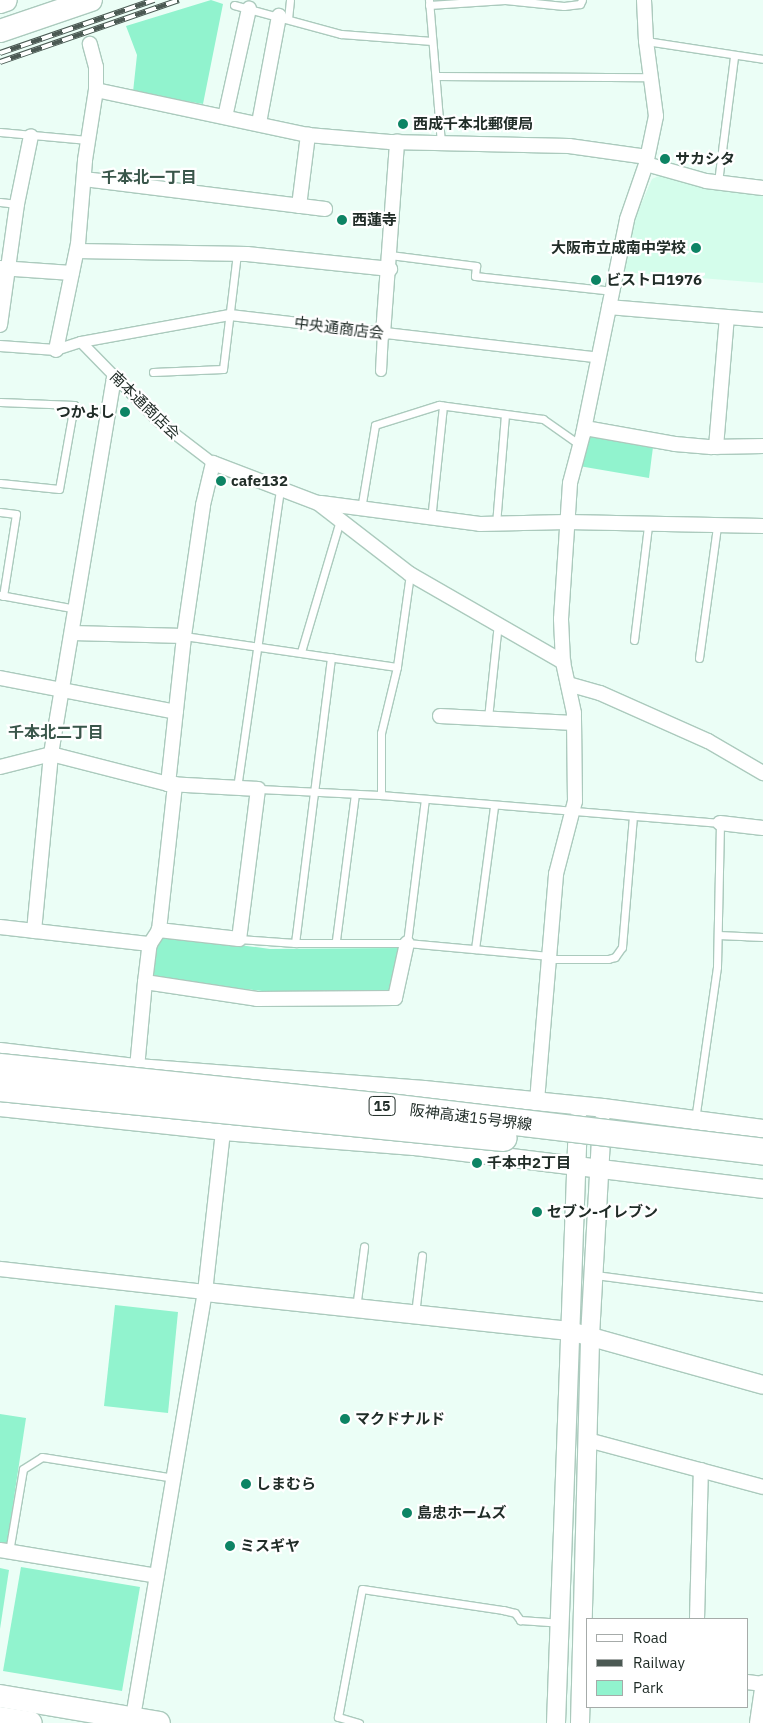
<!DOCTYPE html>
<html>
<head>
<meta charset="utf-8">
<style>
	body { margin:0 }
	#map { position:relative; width:763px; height:1723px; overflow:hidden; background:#ebfef6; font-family:"IBM Plex Sans","Noto Sans JP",sans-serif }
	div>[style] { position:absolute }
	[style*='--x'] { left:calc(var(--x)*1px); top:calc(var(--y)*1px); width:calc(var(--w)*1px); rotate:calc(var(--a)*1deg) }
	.built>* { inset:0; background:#d4fdeb }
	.green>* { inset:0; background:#91f3ce }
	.roads { filter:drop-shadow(1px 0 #abcabd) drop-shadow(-1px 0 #abcabd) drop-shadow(0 1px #abcabd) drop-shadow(0 -1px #abcabd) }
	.service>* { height:7px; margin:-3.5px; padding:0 3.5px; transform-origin:3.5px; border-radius:3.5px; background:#fff }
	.pedestrian>* { height:10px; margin:-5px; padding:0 5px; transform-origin:5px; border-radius:5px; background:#fff }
	.minor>* { height:14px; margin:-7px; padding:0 7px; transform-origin:7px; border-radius:7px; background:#fff }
	.tertiary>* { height:18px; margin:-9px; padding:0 9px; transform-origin:9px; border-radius:9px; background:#fff }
	.primary>* { height:22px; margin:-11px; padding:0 11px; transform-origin:11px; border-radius:11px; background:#fff }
	.rail>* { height:5.5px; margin-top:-2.75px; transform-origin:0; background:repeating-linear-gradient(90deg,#fff 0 11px,#4b5953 0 22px); box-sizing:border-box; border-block:1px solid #4b5953 }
	.bridges { filter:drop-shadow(1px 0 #abcabd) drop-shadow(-1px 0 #abcabd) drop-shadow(0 1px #abcabd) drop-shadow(0 -1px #abcabd) }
	.motorway-bridge>* { height:26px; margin:-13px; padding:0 13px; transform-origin:13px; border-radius:13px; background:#fff }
	.dots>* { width:14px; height:14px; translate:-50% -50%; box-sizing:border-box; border:2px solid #fff; border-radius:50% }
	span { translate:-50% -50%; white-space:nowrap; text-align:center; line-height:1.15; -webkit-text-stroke:4.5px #fff; paint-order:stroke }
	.shield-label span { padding:1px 4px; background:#fff; border:1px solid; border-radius:4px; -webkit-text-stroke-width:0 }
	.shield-label { font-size:14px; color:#212d28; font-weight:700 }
	.poi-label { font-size:15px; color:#212d28; font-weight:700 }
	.left { translate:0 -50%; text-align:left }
	.right { translate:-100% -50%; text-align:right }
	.street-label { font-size:15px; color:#212d28 }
	.neighbourhood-label { font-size:16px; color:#39564a; font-weight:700 }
	.legend { position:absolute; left:586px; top:1618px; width:162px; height:90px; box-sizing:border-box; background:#fff; border:1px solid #a6aba9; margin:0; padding:6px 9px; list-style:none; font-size:15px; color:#212d28 }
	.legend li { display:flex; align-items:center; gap:10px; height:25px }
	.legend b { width:25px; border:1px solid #a6aba9 }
</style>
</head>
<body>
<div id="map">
	<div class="built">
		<i style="clip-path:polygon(661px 175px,707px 189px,763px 194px,763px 283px,624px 272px,633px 223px,652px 179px)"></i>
	</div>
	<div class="green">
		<i style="clip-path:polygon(211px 0,223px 4px,203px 104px,133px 92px,137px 55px,126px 26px)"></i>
		<i style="clip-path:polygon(588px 436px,653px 447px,649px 478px,579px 466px)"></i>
		<i style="clip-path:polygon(165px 935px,270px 949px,400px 948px,392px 991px,262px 991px,154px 979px,150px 974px,153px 960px,159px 940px)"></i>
		<i style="clip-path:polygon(115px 1305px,178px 1312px,168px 1413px,104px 1406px)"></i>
		<i style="clip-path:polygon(0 1414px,26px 1418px,7px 1544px,0 1543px)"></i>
		<i style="clip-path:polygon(21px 1567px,140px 1587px,122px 1691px,3px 1671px)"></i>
		<i style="clip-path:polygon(0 1568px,9px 1570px,0 1629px)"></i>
	</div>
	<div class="roads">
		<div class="service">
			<i style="--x:429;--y:0;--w:144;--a:85.2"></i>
			<i style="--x:234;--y:5;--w:111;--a:15.2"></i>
			<i style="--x:341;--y:34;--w:91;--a:4.4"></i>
			<i style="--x:429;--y:5;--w:76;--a:-3.8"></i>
			<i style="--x:505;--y:0;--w:59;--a:5.8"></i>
			<i style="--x:564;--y:6;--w:16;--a:-7"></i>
			<i style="--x:580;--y:4;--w:4;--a:-63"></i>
			<i style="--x:288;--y:19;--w:19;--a:-84"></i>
			<i style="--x:646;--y:41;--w:118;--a:8.7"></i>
			<i style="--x:436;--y:76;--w:215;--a:0.3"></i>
			<i style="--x:0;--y:132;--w:88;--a:5.2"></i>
			<i style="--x:718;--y:182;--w:126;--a:-82.7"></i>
			<i style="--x:0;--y:202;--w:17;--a:7"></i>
			<i style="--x:390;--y:255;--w:87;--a:7.3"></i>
			<i style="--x:476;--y:266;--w:10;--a:96"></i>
			<i style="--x:475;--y:276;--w:139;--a:6.2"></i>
			<i style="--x:153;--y:372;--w:70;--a:-2.5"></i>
			<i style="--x:223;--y:369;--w:116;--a:-83.1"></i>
			<i style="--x:0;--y:402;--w:74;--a:2.3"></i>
			<i style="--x:74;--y:405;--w:85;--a:100.1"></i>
			<i style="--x:59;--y:489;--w:59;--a:-174.2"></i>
			<i style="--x:361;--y:509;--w:85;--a:-80.5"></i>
			<i style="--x:375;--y:425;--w:67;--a:-17.4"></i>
			<i style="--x:439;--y:405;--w:105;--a:7.7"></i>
			<i style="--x:543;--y:419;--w:45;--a:35.1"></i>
			<i style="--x:0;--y:512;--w:16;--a:7"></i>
			<i style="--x:16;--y:514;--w:83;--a:99"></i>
			<i style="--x:431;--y:520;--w:115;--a:-84"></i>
			<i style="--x:496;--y:524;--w:110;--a:-85.3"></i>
			<i style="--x:410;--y:574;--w:94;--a:98"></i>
			<i style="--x:397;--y:667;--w:68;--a:103.6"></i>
			<i style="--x:381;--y:733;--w:62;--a:90"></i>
			<i style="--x:381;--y:795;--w:340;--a:4.7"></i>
			<i style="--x:720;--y:823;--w:144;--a:91.2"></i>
			<i style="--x:717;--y:967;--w:154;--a:98.2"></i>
			<i style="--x:0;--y:595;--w:77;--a:10.4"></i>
			<i style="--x:184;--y:636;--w:215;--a:8.3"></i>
			<i style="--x:634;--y:640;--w:115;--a:-83"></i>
			<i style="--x:301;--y:652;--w:138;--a:-73.5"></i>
			<i style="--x:699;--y:658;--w:133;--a:-82.2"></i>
			<i style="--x:488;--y:718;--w:96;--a:-84"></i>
			<i style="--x:237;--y:788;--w:301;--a:-81.8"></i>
			<i style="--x:258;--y:789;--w:123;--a:2.8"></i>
			<i style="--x:718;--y:935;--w:45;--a:2.5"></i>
			<i style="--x:239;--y:939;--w:56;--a:4.1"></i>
			<i style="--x:295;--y:943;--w:112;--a:0"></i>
			<i style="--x:407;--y:943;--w:145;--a:-82.9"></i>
			<i style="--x:336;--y:940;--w:147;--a:-82.6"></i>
			<i style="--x:295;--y:943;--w:288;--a:-82.8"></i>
			<i style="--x:407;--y:943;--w:143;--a:5.2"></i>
			<i style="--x:475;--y:949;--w:144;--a:-82.4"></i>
			<i style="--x:549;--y:959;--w:59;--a:0"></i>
			<i style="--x:608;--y:959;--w:7;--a:-16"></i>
			<i style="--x:615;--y:957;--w:12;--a:-55"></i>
			<i style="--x:622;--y:947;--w:130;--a:-85.2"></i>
			<i style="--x:595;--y:1275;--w:169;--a:7.5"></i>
			<i style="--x:356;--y:1308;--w:62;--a:-82.5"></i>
			<i style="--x:415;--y:1314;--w:59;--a:-83.2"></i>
			<i style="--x:9;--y:1552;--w:84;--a:-80.4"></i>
			<i style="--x:23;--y:1469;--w:22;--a:-32"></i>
			<i style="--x:42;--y:1457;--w:134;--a:9"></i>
			<i style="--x:359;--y:1723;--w:22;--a:-164"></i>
			<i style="--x:338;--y:1717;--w:130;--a:-79.4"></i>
			<i style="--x:362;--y:1589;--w:143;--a:8.5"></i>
			<i style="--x:503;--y:1610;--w:12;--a:14"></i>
			<i style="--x:515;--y:1613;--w:9;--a:54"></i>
			<i style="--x:520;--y:1620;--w:39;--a:4"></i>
		</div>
		<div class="pedestrian">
			<i style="--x:81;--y:342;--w:110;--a:45.7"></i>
			<i style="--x:158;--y:421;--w:69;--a:37.4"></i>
			<i style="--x:0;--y:346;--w:56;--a:4.1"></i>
			<i style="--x:56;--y:350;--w:26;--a:-18"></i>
			<i style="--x:81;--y:342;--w:151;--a:-10.3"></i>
			<i style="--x:230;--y:315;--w:371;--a:6.6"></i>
			<i style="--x:381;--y:371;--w:37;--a:-87"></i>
		</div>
		<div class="minor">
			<i style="--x:96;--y:90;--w:217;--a:12"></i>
			<i style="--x:308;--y:135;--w:82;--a:4.9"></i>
			<i style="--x:390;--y:142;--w:179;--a:1.3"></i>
			<i style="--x:569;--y:146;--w:79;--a:8"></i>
			<i style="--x:225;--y:117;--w:111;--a:-77.5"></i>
			<i style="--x:259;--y:123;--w:109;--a:-79.4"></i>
			<i style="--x:646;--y:164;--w:62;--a:15.8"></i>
			<i style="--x:706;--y:181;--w:57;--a:7"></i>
			<i style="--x:84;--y:179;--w:243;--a:7.1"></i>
			<i style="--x:299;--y:206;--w:72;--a:-82.8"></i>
			<i style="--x:77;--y:251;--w:170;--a:1"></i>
			<i style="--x:247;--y:254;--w:144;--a:6"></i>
			<i style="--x:0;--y:268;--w:72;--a:4"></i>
			<i style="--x:609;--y:307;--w:155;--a:4.8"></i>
			<i style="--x:0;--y:325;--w:122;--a:-82"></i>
			<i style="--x:17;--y:204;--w:69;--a:-78.4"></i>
			<i style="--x:383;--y:334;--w:193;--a:-85.8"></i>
			<i style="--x:56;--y:350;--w:108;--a:-78.3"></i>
			<i style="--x:78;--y:244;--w:84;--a:-85.2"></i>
			<i style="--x:85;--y:160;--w:71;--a:-81.1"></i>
			<i style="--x:96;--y:90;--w:23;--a:-90"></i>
			<i style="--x:96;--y:67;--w:24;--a:-105"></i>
			<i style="--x:585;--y:428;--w:91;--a:10.1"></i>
			<i style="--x:675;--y:444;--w:36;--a:5"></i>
			<i style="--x:711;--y:447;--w:52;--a:-1.1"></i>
			<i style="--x:716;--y:447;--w:130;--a:-85.2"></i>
			<i style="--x:321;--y:503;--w:160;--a:7.5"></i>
			<i style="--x:480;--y:524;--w:87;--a:-1.3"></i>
			<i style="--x:567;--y:522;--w:196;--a:1.2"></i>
			<i style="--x:72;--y:633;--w:112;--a:1.5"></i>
			<i style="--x:0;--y:678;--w:179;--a:10.9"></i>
			<i style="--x:568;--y:684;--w:33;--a:16"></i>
			<i style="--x:600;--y:693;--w:118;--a:24"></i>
			<i style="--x:708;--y:741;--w:64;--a:30.2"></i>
			<i style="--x:440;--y:716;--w:134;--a:3"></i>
			<i style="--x:0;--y:767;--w:53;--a:-14.3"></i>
			<i style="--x:51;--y:754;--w:121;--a:14.4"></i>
			<i style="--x:168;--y:784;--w:90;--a:3.2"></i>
			<i style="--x:258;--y:789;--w:151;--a:97.2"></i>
			<i style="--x:239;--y:939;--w:81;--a:-173.6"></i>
			<i style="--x:168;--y:784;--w:149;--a:-83.8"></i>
			<i style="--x:184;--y:636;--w:132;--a:-81.7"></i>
			<i style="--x:203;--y:505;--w:43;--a:-76.6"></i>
			<i style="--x:213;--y:463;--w:112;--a:20.9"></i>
			<i style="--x:318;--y:503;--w:116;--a:37.7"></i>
			<i style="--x:410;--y:574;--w:177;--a:29.9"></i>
			<i style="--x:720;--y:823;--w:43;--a:6.6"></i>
			<i style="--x:0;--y:927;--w:151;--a:6.5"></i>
			<i style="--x:34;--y:931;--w:178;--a:-84.5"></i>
			<i style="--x:51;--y:754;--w:383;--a:-80.5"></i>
			<i style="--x:145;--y:982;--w:113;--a:8.6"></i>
			<i style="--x:257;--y:999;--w:138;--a:-0.4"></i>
			<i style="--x:395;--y:998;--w:56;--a:-77.7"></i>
			<i style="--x:137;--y:1068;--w:86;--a:-84.7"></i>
			<i style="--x:145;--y:982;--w:38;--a:-83"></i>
			<i style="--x:150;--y:944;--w:17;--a:-57"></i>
			<i style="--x:159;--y:930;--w:147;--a:-83.7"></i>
			<i style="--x:537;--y:1101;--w:228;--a:-85.2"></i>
			<i style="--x:556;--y:874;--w:75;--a:-75.4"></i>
			<i style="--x:575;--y:801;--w:88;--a:-90.7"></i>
			<i style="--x:574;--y:713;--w:52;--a:-102.2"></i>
			<i style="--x:563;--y:662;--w:43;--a:-92.7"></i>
			<i style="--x:561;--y:619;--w:136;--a:-86.2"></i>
			<i style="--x:570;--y:483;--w:51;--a:-75.1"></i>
			<i style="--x:583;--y:434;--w:219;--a:-78.4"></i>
			<i style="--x:627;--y:219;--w:58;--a:-70.9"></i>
			<i style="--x:646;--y:164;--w:49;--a:-78.2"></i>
			<i style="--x:656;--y:116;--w:76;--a:-97.6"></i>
			<i style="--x:646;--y:41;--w:41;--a:-92.8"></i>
			<i style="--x:0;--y:1269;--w:206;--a:6.4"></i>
			<i style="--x:588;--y:1440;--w:181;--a:15"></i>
			<i style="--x:0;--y:1550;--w:159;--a:9.4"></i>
			<i style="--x:697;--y:1619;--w:149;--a:-88.5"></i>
			<i style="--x:747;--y:1682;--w:16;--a:7"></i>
			<i style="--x:132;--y:1723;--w:437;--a:-80.4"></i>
			<i style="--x:205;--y:1292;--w:162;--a:-83.6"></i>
			<i style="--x:757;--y:1723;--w:41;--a:-81.7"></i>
		</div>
		<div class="tertiary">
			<i style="--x:0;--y:1052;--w:138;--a:6.7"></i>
			<i style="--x:137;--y:1068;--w:288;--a:4.4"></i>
			<i style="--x:424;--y:1090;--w:180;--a:5.7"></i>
			<i style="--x:603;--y:1108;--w:161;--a:7.5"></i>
			<i style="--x:0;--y:1107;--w:224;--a:6.1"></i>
			<i style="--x:223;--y:1131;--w:192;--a:4.5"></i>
			<i style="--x:414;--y:1146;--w:352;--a:7"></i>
			<i style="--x:205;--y:1292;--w:367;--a:6.1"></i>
			<i style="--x:570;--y:1331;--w:200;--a:15.6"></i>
			<i style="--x:556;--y:1723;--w:604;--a:-87.91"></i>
			<i style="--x:580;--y:1723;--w:387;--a:-88.5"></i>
			<i style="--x:590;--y:1336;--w:213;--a:-86.8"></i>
		</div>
		<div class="primary">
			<i style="--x:0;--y:2;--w:6;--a:-18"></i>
			<i style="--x:0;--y:31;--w:96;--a:-18.8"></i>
			<i style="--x:0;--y:1696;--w:161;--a:9.6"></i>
			<i style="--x:0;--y:1718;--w:31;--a:9"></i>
		</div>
	</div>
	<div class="rail">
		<i style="--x:0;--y:53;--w:163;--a:-19"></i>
		<i style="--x:0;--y:62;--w:189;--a:-19.1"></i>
	</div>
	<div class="bridges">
		<div class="motorway-bridge">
			<i style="--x:0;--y:1067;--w:382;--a:5.9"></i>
			<i style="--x:380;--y:1106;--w:386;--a:6.8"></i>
			<i style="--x:0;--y:1088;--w:506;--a:5.67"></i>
		</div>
	</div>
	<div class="dots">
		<i style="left:403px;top:124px;background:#0d8464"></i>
		<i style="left:665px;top:159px;background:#0d8464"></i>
		<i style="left:342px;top:220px;background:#0d8464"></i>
		<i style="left:696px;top:248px;background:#0d8464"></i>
		<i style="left:596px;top:280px;background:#0d8464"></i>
		<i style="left:125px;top:412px;background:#0d8464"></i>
		<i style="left:221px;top:481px;background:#0d8464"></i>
		<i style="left:477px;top:1163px;background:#0d8464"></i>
		<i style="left:537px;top:1212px;background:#0d8464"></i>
		<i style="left:345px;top:1419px;background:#0d8464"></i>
		<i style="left:246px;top:1484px;background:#0d8464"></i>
		<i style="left:407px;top:1513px;background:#0d8464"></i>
		<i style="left:230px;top:1546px;background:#0d8464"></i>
	</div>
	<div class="shield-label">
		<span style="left:382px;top:1106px">15</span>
	</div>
	<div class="poi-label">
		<span class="left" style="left:413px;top:124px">西成千本北郵便局</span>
		<span class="left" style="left:675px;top:159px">サカシタ</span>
		<span class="left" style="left:352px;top:220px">西蓮寺</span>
		<span class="right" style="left:686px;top:248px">大阪市立成南中学校</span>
		<span class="left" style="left:606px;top:280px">ビストロ1976</span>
		<span class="right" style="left:115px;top:412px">つかよし</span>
		<span class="left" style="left:231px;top:481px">cafe132</span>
		<span class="left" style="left:487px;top:1163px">千本中2丁目</span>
		<span class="left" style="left:547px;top:1212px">セブン-イレブン</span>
		<span class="left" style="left:355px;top:1419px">マクドナルド</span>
		<span class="left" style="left:256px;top:1484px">しまむら</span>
		<span class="left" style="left:417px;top:1513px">島忠ホームズ</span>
		<span class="left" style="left:240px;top:1546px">ミスギヤ</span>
	</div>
	<div class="street-label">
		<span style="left:339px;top:328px;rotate:7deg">中央通商店会</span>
		<span style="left:145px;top:405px;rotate:44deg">南本通商店会</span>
		<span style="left:471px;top:1117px;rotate:7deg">阪神高速15号堺線</span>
	</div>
	<div class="neighbourhood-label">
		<span style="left:149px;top:177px">千本北一丁目</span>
		<span style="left:56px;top:732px">千本北二丁目</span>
	</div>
	<ul class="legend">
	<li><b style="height:6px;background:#fff"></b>Road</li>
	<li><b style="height:6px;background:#4b5953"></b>Railway</li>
	<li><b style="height:14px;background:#91f3ce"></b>Park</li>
	</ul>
</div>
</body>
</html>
